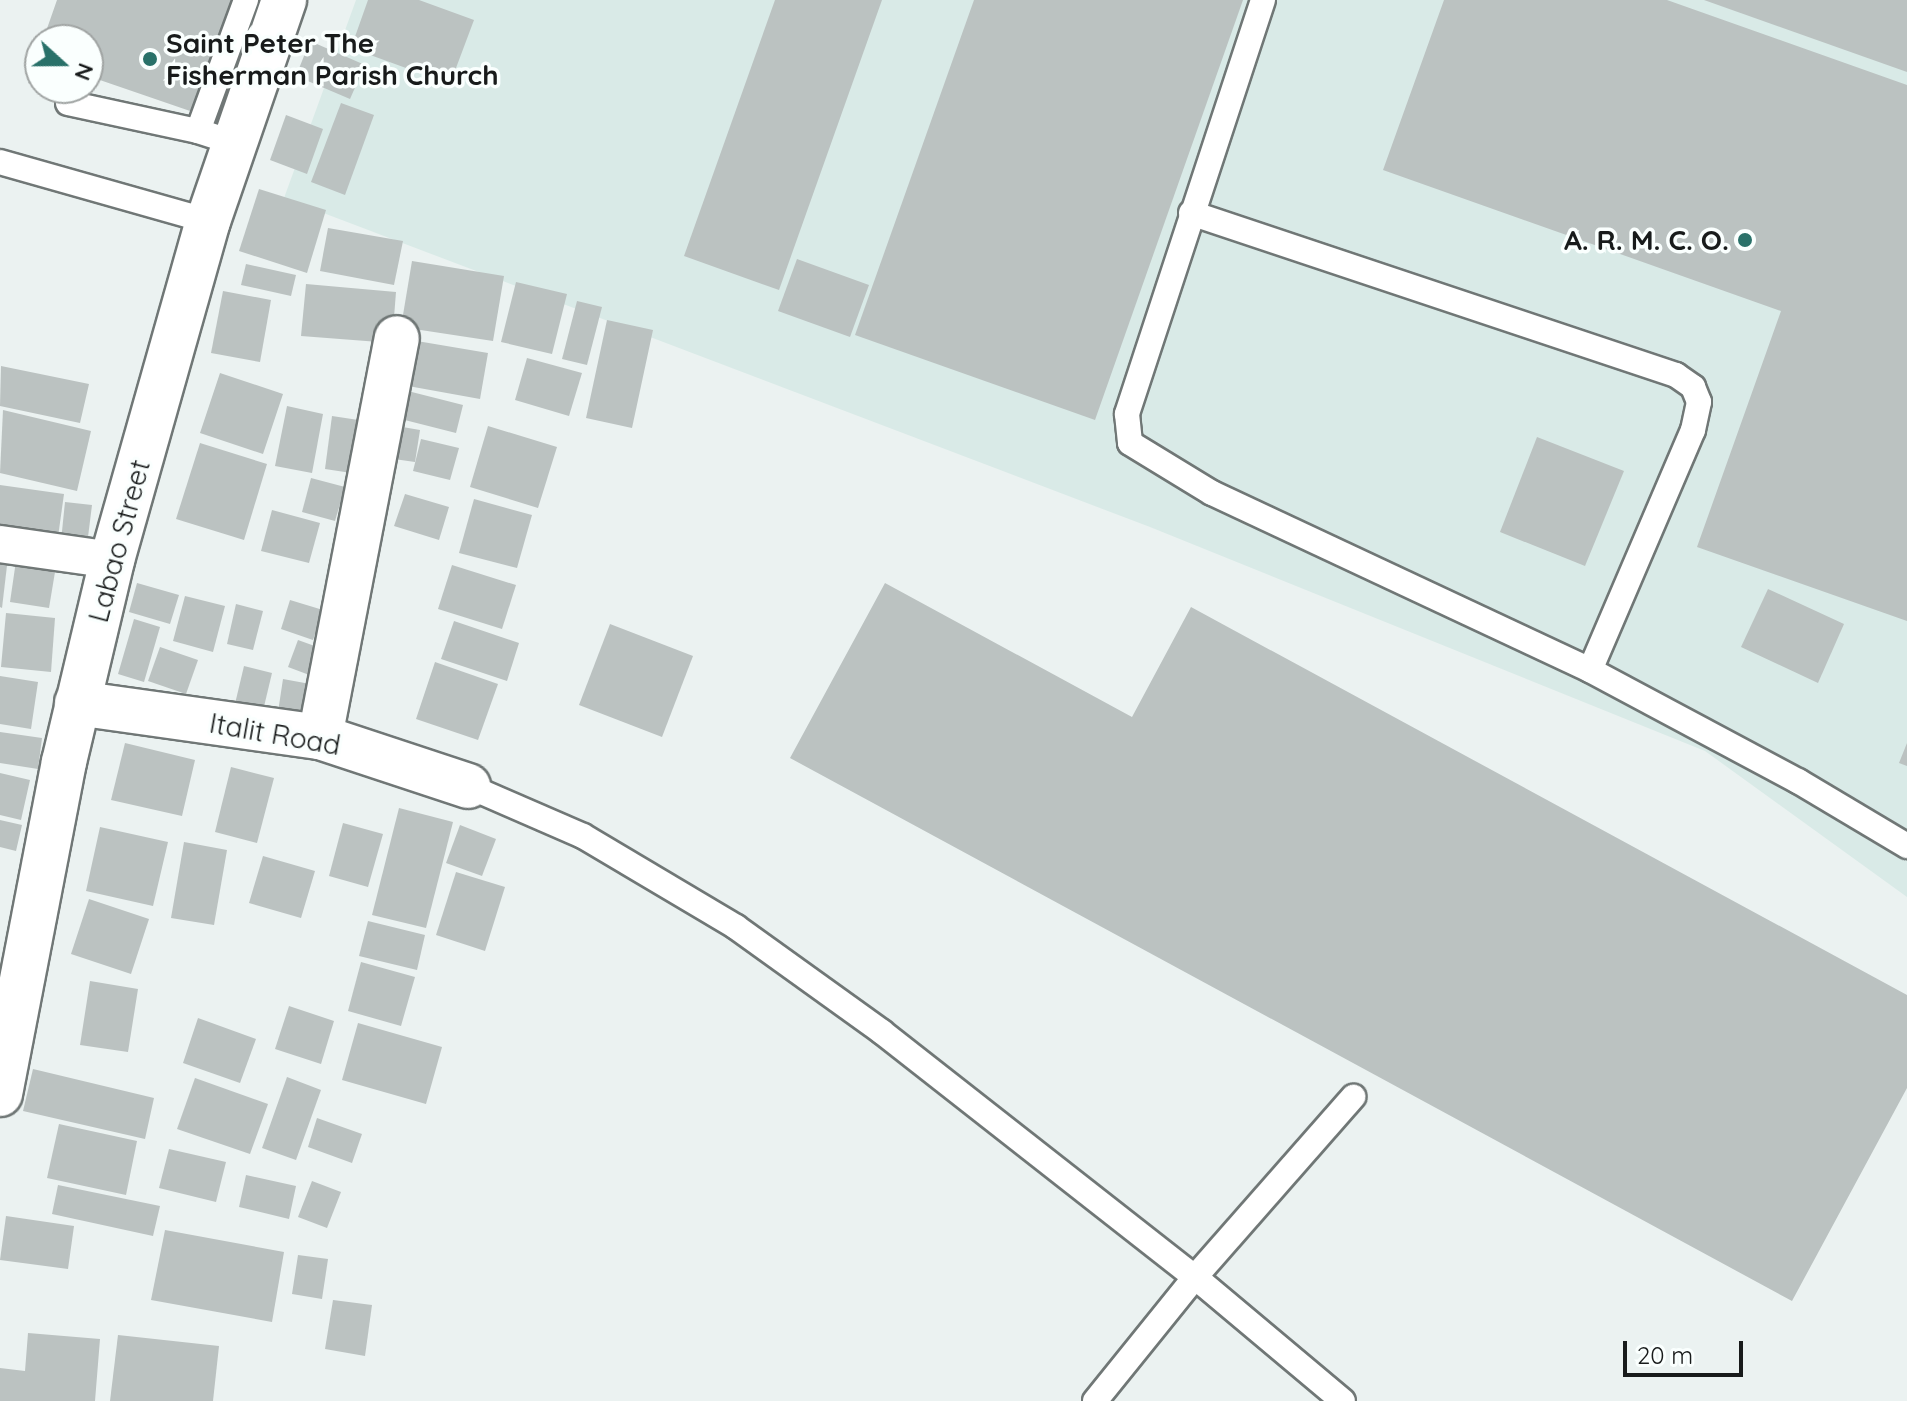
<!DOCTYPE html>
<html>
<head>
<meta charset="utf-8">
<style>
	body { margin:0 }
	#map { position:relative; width:1907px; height:1401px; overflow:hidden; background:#ebf2f1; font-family:Quicksand,sans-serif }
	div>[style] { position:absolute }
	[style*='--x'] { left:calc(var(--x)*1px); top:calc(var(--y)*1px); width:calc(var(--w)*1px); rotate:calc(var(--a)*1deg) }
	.built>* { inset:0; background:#d9eae7 }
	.building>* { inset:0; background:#bbc2c1 }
	.roads { filter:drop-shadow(2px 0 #707776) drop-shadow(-2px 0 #707776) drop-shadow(0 2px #707776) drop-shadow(0 -2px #707776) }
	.service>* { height:24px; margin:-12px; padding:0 12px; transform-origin:12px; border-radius:12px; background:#fff }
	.pedestrian>* { height:36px; margin:-18px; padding:0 18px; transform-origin:18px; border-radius:18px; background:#fff }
	.minor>* { height:44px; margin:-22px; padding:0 22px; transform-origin:22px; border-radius:22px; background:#fff }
	.secondary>* { height:44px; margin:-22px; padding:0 22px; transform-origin:22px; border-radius:22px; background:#fff }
	.dots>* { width:22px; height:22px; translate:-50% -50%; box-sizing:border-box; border:4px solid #fafffe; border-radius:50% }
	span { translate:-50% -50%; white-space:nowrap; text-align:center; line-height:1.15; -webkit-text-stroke:7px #fafffe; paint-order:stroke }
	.poi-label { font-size:28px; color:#181b1b; font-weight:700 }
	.left { translate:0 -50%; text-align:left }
	.right { translate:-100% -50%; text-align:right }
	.street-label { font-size:28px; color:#181b1b }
	.north { position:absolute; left:24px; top:24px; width:80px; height:80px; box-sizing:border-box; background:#fafffe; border:2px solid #a0a4a3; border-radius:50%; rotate:111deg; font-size:22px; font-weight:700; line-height:32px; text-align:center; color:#181b1b }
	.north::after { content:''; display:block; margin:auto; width:28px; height:36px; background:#297169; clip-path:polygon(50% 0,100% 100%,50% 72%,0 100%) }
	.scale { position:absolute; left:1623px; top:1341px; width:120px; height:36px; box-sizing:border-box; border:4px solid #181b1b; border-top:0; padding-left:10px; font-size:24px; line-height:28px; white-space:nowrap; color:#181b1b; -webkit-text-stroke:6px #fafffe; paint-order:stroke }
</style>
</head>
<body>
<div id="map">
	<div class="built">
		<i style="clip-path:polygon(356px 0,1907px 0,1907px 897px,1705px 751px,1150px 527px,284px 198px)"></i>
	</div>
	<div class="building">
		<i style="clip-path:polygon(57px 0,232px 0,193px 112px,94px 78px,85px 103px,43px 88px,88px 88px,88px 40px,43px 40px)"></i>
		<i style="clip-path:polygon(368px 0,419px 0,474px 20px,450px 84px,351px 48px)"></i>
		<i style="clip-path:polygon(775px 0,882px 0,779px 290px,684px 256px)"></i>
		<i style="clip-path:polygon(974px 0,1243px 0,1095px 420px,855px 335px)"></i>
		<i style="clip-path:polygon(1444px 0,1667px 0,1907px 85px,1907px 621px,1697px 547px,1781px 311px,1383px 170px)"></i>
		<i style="clip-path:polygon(1704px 0,1907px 0,1907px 72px)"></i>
		<i style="clip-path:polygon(310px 41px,365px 65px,350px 99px,296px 76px)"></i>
		<i style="clip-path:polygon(40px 51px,40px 88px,28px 83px)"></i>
		<i style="clip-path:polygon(341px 103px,374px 115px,345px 195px,311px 182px)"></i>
		<i style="clip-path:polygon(286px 115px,323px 129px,307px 174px,270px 160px)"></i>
		<i style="clip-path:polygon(259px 189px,326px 210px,307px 273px,239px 251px)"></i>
		<i style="clip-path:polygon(328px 228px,403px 241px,394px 285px,320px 271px)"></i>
		<i style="clip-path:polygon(797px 259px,869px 285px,850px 337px,778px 311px)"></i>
		<i style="clip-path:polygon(412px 261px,504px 276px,493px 341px,401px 327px)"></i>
		<i style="clip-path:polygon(246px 264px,296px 275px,291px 296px,241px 285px)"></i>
		<i style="clip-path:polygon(516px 282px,567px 294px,552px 354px,501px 342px)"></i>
		<i style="clip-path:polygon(306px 284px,396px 292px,392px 343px,301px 336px)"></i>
		<i style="clip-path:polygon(223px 291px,271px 300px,260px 362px,211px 353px)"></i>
		<i style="clip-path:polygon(577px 301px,602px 307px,587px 365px,562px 359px)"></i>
		<i style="clip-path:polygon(607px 320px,653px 330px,632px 428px,586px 418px)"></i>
		<i style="clip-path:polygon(405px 339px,488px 353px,480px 399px,397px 384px)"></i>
		<i style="clip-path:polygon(527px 358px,582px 373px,569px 416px,515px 400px)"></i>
		<i style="clip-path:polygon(1px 366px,89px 384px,80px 423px,0 406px)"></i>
		<i style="clip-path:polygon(220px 373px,283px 394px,263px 454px,200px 433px)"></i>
		<i style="clip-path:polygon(396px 388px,463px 405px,456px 433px,389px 416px)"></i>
		<i style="clip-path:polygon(287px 406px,323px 414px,312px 473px,275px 466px)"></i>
		<i style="clip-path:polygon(3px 410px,91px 431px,77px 491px,0 473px)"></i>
		<i style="clip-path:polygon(332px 416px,365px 421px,358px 474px,325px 469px)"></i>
		<i style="clip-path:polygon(385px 424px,420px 430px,415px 462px,380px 457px)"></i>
		<i style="clip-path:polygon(488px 426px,557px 447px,538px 508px,470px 487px)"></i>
		<i style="clip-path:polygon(1537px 437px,1624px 471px,1585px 566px,1500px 532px)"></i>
		<i style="clip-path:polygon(421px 439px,459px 448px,450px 480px,413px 471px)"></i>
		<i style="clip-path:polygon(200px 443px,267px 464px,244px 540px,176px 519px)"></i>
		<i style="clip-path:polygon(311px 478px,345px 487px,335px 521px,302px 512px)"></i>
		<i style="clip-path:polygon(0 485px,64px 494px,57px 544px,0 535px)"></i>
		<i style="clip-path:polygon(405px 494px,449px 507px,439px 540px,394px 526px)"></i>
		<i style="clip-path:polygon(474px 499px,532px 515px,517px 568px,459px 553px)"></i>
		<i style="clip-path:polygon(65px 502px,92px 505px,87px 545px,61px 541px)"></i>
		<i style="clip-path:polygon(272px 510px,320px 523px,309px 563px,261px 551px)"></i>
		<i style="clip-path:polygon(17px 554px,57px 560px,49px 608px,10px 602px)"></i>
		<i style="clip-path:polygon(0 556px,8px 557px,2px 608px,0 607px)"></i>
		<i style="clip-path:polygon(452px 565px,516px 585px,502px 629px,438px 609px)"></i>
		<i style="clip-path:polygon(137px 583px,179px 595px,170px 624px,129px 612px)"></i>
		<i style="clip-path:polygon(885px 583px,1132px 717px,1191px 607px,1907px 995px,1907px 1088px,1792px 1301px,790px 758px)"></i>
		<i style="clip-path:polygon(1768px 589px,1844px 624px,1818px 683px,1741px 647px)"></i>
		<i style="clip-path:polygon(185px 596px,225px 606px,213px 652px,173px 641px)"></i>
		<i style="clip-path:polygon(290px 600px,323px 610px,313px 640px,281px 629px)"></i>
		<i style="clip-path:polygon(236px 604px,263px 611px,253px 650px,227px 644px)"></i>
		<i style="clip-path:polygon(6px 613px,55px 618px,51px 672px,1px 667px)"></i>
		<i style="clip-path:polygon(134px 619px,160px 627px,144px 682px,118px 674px)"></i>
		<i style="clip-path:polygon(454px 621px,519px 643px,507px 681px,441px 659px)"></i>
		<i style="clip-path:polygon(610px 624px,693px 656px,662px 737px,579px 705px)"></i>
		<i style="clip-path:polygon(298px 640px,323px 649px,312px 676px,288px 667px)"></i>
		<i style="clip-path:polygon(160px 647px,198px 660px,186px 694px,148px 681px)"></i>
		<i style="clip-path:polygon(435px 662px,498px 684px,478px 740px,416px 719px)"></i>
		<i style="clip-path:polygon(244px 666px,272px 673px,262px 715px,234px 708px)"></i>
		<i style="clip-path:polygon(0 676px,38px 682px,31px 729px,0 724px)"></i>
		<i style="clip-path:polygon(283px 679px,321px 686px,316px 719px,278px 712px)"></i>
		<i style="clip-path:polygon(0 732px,42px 738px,38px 769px,0 763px)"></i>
		<i style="clip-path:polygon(125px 743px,195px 760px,182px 816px,111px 800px)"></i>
		<i style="clip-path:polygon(1907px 743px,1907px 766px,1899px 763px)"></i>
		<i style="clip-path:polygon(231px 767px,274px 778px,257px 843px,215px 832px)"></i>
		<i style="clip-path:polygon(0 773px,30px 780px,21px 820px,0 815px)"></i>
		<i style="clip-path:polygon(399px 808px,453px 822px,426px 928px,372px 915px)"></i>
		<i style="clip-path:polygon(0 820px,22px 825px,16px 851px,0 847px)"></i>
		<i style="clip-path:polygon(343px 823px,383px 834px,368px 887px,329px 876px)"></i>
		<i style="clip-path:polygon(460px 825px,496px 839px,482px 876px,446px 863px)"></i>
		<i style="clip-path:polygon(100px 827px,168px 842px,153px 906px,86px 891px)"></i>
		<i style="clip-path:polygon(184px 842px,227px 850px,214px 925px,171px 918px)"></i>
		<i style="clip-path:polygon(263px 856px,315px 871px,301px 918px,249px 903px)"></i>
		<i style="clip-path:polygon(456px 872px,505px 887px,485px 951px,436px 935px)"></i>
		<i style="clip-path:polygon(89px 899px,149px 919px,131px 974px,71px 954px)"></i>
		<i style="clip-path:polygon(368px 921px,425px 935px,417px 970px,359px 956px)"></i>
		<i style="clip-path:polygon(361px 962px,415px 977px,401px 1026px,348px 1011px)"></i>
		<i style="clip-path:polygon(90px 981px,138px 989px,128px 1052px,80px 1045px)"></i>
		<i style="clip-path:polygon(289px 1006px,334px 1021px,321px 1064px,275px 1049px)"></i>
		<i style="clip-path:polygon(198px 1018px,256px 1039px,240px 1083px,183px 1063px)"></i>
		<i style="clip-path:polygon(358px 1023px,442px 1047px,426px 1104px,342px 1080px)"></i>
		<i style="clip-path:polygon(33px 1069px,154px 1098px,145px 1139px,23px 1111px)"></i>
		<i style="clip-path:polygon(287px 1077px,321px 1090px,296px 1160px,262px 1148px)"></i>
		<i style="clip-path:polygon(195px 1078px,268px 1104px,250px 1154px,177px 1129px)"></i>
		<i style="clip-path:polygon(317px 1118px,362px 1134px,352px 1163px,308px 1147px)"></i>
		<i style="clip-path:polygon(59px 1124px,137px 1141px,126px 1195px,47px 1178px)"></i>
		<i style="clip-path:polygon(169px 1149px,226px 1162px,216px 1202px,159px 1188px)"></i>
		<i style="clip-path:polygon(246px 1175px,296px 1186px,289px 1219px,239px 1207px)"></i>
		<i style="clip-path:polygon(312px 1181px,341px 1192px,327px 1228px,298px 1217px)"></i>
		<i style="clip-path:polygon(58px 1185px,160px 1206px,153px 1236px,52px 1214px)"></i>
		<i style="clip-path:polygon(6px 1216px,74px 1226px,68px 1269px,0 1260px)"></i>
		<i style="clip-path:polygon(165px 1230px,284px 1252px,272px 1322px,151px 1300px)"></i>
		<i style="clip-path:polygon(298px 1255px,328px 1259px,322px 1299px,292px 1294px)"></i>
		<i style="clip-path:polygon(333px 1300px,372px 1305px,365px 1356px,325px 1349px)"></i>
		<i style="clip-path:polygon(28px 1333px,100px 1339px,95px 1401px,0 1401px,0 1368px,25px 1371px)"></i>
		<i style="clip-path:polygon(118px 1335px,219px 1346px,213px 1401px,110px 1401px)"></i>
	</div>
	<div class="roads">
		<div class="service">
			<i style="--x:1263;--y:0;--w:436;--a:108.2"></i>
			<i style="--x:1127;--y:414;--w:29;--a:84"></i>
			<i style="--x:1130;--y:443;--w:96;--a:31.4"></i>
			<i style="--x:1212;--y:493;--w:417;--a:25.1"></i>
			<i style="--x:1590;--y:670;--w:236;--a:28.1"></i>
			<i style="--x:1798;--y:781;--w:127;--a:30.8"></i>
			<i style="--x:68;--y:103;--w:133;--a:12.2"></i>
			<i style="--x:198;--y:131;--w:39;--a:18"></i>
			<i style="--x:198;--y:131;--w:140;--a:-69.9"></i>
			<i style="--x:0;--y:162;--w:216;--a:15.8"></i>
			<i style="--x:1191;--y:213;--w:511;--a:18.47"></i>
			<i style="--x:1676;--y:375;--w:21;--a:35"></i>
			<i style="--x:1693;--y:387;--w:16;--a:68"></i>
			<i style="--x:1699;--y:402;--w:29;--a:102"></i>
			<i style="--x:1693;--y:430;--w:261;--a:113.2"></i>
			<i style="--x:468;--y:786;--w:125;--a:23.5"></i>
			<i style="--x:583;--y:836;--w:178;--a:30.7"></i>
			<i style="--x:736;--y:927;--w:180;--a:35.7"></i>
			<i style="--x:882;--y:1032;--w:397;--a:38.1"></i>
			<i style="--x:1195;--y:1277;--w:193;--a:40"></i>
			<i style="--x:1095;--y:1401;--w:159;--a:-51.1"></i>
			<i style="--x:1195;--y:1277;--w:240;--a:-48.7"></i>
		</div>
		<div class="pedestrian">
			<i style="--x:0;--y:544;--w:113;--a:8.1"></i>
		</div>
		<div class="minor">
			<i style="--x:77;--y:703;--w:245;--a:8"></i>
			<i style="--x:320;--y:737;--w:156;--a:18.3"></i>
			<i style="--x:320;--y:737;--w:406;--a:-79.1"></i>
		</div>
		<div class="secondary">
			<i style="--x:0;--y:1094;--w:338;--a:-79.1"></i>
			<i style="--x:64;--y:762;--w:208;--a:-76.6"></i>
			<i style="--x:112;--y:560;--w:352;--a:-74.2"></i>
			<i style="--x:208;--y:221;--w:234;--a:-71"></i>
		</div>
	</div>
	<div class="dots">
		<i style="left:150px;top:59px;background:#297169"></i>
		<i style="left:1745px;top:240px;background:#297169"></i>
	</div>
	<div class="poi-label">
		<span class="left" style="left:166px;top:59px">Saint Peter The<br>Fisherman Parish Church</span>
		<span class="right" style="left:1729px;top:240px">A. R. M. C. O.</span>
	</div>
	<div class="street-label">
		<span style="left:119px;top:541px;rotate:-75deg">Labao Street</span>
		<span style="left:275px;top:734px;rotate:10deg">Italit Road</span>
	</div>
	<div class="north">N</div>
	<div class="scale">20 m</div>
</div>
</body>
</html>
